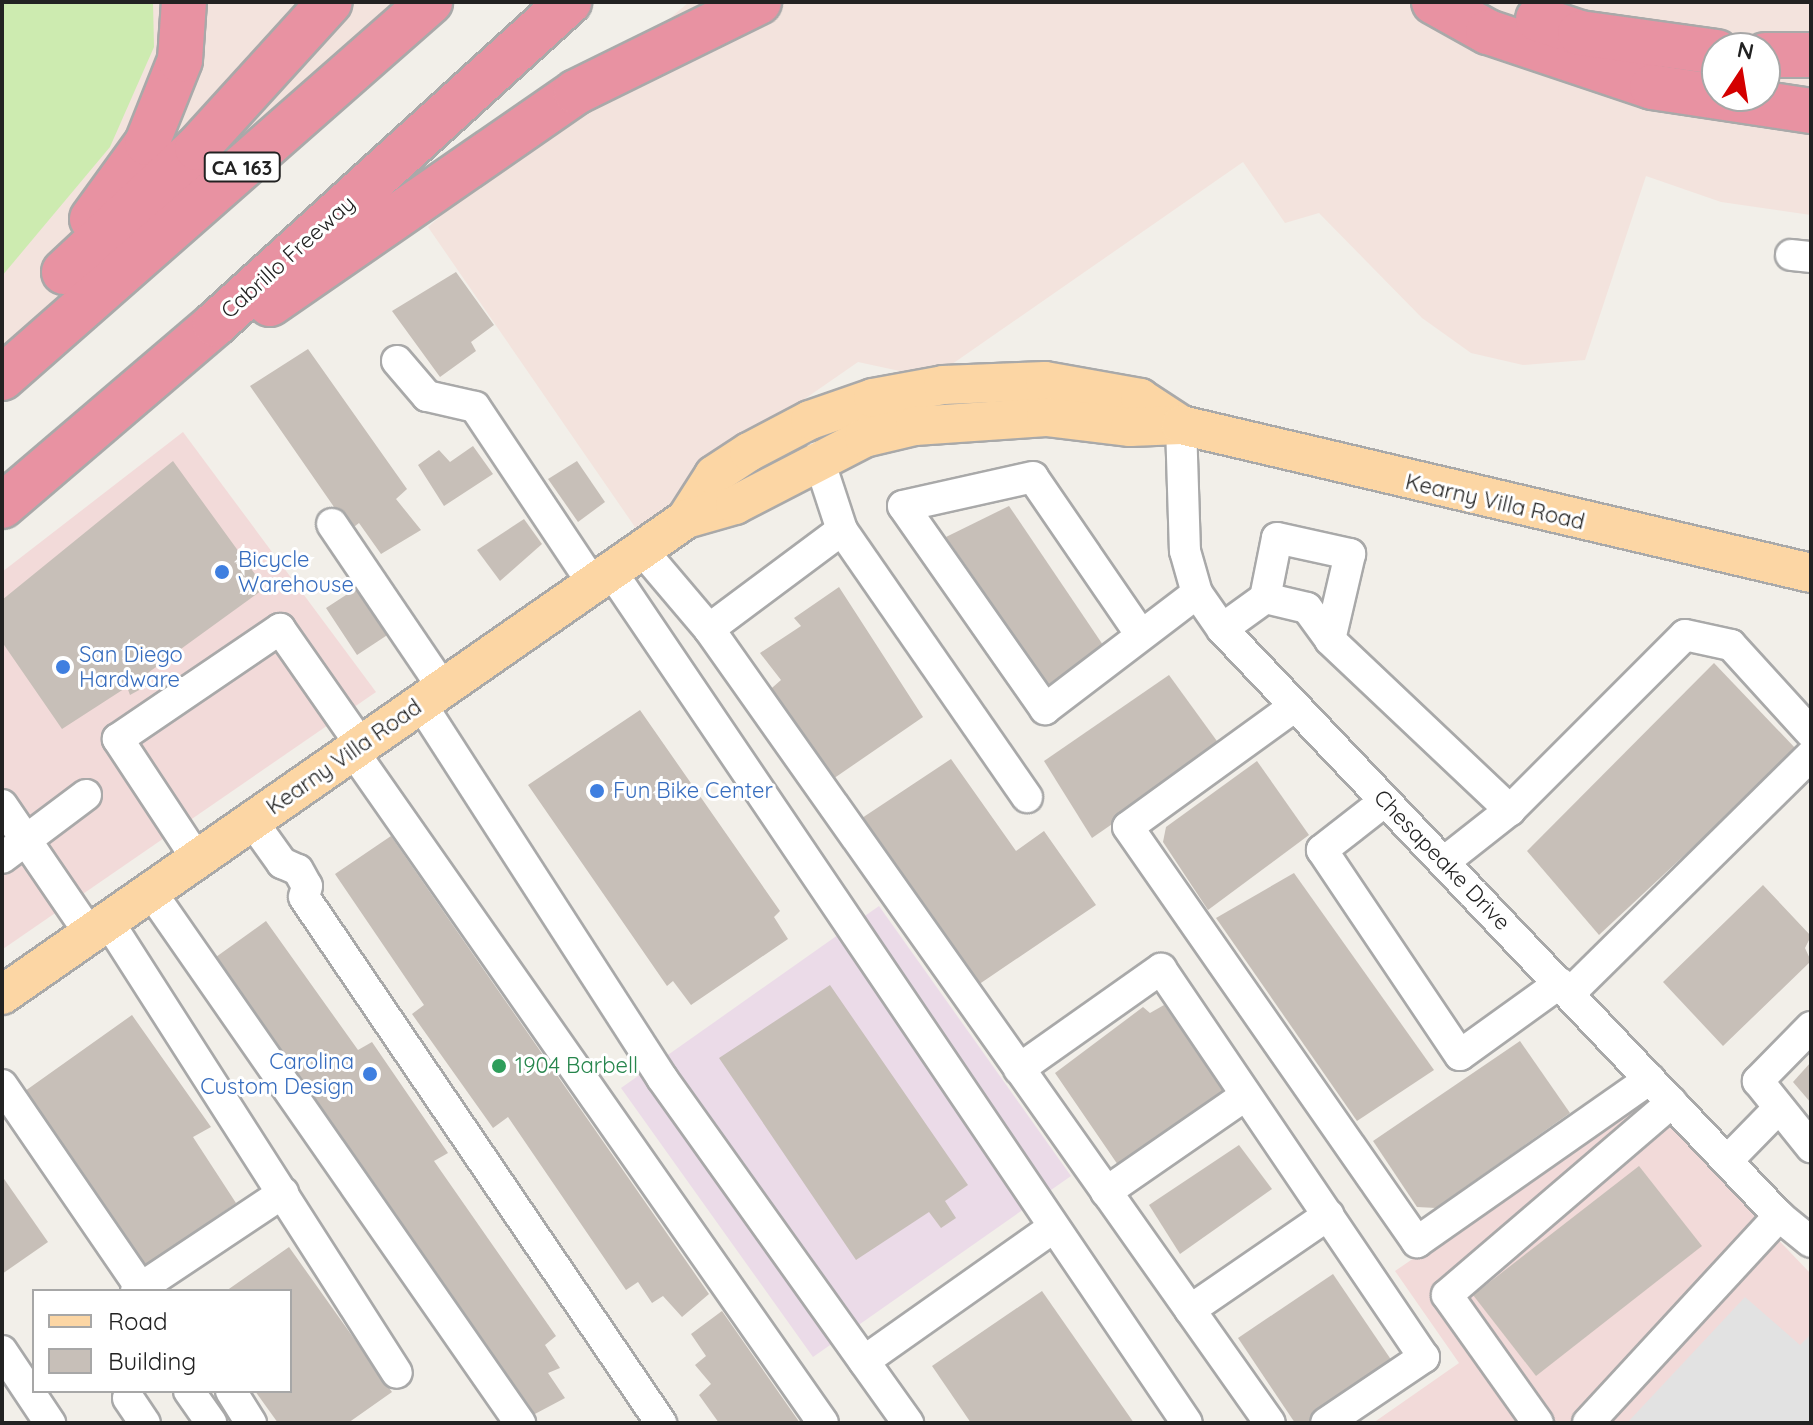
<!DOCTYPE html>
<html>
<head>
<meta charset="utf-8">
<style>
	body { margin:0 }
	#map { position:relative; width:1813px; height:1425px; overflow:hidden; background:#f2efe9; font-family:Quicksand,sans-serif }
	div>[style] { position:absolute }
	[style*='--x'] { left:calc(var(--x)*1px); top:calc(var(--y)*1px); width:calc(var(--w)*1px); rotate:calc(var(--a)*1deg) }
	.commercial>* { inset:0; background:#f2dad9 }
	.industrial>* { inset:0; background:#ebdbe8 }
	.military>* { inset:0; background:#f3e3dd }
	.grass>* { inset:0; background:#cdebb0 }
	.parking>* { inset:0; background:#e2e2e2 }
	.building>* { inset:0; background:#c7bfb8 }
	.roads { filter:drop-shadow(2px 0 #a9a9a9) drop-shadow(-2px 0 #a9a9a9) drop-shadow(0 2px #a9a9a9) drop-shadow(0 -2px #a9a9a9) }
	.minor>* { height:30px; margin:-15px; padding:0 15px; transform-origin:15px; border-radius:15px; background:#fff }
	.major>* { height:38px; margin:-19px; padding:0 19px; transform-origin:19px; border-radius:19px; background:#fcd6a4 }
	.highway>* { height:44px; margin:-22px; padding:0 22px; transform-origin:22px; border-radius:22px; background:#e892a2 }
	.dots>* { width:22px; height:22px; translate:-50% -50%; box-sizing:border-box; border:4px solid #fff; border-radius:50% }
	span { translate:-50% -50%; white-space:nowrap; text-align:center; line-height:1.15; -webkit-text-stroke:6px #fff; paint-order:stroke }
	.shield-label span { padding:2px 6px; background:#fff; border:2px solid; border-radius:6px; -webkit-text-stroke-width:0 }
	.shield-label { font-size:20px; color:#222; font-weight:700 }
	.street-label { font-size:22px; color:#222 }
	.shop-label { font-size:22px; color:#366cbe }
	.left { translate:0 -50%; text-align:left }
	.right { translate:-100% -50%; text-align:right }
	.leisure-label { font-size:22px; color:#27864d }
	.frame { position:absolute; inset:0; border:4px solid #222; pointer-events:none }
	.legend { position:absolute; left:32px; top:1289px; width:260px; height:104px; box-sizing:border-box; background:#fff; border:2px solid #a7a7a7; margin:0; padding:10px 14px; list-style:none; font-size:24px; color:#222 }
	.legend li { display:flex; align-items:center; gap:16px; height:40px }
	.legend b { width:40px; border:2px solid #a7a7a7 }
	.north { position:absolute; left:1701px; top:32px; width:80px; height:80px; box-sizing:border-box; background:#fff; border:2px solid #a7a7a7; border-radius:50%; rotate:12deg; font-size:22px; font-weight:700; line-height:32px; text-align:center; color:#222 }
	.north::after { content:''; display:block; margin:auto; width:28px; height:36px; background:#d40000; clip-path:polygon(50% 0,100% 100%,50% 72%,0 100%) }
</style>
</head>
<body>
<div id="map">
	<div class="commercial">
		<i style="clip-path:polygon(183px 432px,376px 692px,3px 949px,2px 572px)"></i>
		<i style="clip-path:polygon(1645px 1100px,1811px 1274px,1811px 1423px,1373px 1423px,1459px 1363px,1395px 1271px)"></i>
	</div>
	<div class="industrial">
		<i style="clip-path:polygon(879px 906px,1071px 1176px,813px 1357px,621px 1088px)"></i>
	</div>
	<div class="military">
		<i style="clip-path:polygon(2px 2px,425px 2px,2px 366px)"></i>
		<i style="clip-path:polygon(evenodd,689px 2px,1811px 2px,1811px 215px,1721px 202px,1646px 176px,1585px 360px,1523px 365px,1471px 353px,1422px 318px,1319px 213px,1285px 223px,1243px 162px,932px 378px,858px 362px,686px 481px,677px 521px,646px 543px,428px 227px,689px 2px,1717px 48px,1765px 48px,1765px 96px,1717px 96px,1717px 48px)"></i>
	</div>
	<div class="grass">
		<i style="clip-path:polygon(2px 2px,153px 2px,154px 47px,110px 147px,2px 276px)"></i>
	</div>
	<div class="parking">
		<i style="clip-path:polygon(1745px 1297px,1800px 1345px,1811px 1334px,1811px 1423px,1627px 1423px)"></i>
	</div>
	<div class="building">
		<i style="clip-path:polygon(456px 272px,494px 325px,471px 342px,476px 351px,440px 377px,392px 311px)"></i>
		<i style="clip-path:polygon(308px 349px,407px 489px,396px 499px,421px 530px,381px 554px,359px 523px,350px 530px,250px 386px)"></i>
		<i style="clip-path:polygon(473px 446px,493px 474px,444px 506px,418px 465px,439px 450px,450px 462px)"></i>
		<i style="clip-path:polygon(173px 461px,265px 588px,145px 675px,150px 684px,130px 695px,127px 687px,62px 729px,2px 642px,2px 600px)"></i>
		<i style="clip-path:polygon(577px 461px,605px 502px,578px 522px,548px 479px)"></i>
		<i style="clip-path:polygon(1009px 506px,1103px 645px,1048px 685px,946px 537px)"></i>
		<i style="clip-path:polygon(524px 519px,542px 544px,500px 581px,477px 550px)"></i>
		<i style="clip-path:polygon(356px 576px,395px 630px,357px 655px,326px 608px,346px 595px,339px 585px)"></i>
		<i style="clip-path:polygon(839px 587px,923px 717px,830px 781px,765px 694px,781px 680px,760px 653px,801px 626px,794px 618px)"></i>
		<i style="clip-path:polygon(1714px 663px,1797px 750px,1599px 935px,1527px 851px)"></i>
		<i style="clip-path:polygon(1169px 675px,1222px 748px,1092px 838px,1044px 761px)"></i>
		<i style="clip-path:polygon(640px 710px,780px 911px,774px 917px,788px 939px,691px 1005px,673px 981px,667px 986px,528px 785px)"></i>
		<i style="clip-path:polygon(951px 759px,1016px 851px,1044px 831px,1096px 905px,975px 987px,859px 820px)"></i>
		<i style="clip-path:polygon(1257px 761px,1309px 835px,1208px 910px,1163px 842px,1166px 827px)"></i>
		<i style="clip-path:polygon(391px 836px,709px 1294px,682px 1317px,663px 1296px,652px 1303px,638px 1282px,626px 1290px,508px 1117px,493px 1128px,412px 1014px,424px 1005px,335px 874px)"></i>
		<i style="clip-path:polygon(1294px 873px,1434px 1070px,1357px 1121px,1216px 918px)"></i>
		<i style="clip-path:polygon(1763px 885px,1811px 936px,1805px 948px,1811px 961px,1723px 1046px,1663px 982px)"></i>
		<i style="clip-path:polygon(266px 921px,358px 1050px,372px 1042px,448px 1153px,434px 1161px,556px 1336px,545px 1345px,560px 1368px,548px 1373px,565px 1398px,533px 1415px,216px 957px)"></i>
		<i style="clip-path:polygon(830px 985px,968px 1185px,945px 1201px,956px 1218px,941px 1228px,929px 1212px,856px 1260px,719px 1058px)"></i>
		<i style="clip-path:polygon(1164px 1005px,1225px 1089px,1118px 1165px,1055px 1073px,1143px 1007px,1150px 1013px)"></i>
		<i style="clip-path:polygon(132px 1015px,211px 1127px,193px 1137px,236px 1203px,138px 1271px,18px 1096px)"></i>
		<i style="clip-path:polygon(1520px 1041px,1570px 1113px,1436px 1208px,1417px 1207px,1373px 1141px)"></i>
		<i style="clip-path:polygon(1811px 1062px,1811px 1103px,1793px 1082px)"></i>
		<i style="clip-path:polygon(1239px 1145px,1272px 1189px,1180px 1254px,1149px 1205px)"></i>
		<i style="clip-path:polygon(1639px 1166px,1702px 1246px,1536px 1376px,1473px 1295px)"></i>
		<i style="clip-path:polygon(2px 1176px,48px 1242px,2px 1274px)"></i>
		<i style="clip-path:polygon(289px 1247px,392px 1392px,348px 1423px,278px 1423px,255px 1391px,290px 1391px,290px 1291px,226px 1291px)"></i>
		<i style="clip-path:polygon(1333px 1274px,1396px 1367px,1313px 1423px,1295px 1423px,1238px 1338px)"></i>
		<i style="clip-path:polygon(1042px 1291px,1134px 1423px,971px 1423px,932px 1366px)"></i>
		<i style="clip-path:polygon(722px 1311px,800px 1423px,719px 1423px,699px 1395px,711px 1384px,695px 1365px,706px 1356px,691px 1334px)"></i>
	</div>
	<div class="roads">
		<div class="minor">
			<i style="--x:1791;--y:255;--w:20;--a:6"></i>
			<i style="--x:397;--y:361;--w:46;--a:49.4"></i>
			<i style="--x:427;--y:396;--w:49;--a:12.9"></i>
			<i style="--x:475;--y:407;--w:213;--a:56.3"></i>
			<i style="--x:1181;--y:425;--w:126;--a:88.2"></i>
			<i style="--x:1185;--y:551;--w:44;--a:74.1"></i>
			<i style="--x:1197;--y:593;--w:44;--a:55.2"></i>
			<i style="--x:1222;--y:629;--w:809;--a:46.5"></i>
			<i style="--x:1779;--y:1216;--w:41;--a:39.1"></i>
			<i style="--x:818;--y:457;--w:77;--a:71.8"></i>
			<i style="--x:842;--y:530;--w:325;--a:55.3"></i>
			<i style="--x:332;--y:524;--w:198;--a:55.9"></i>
			<i style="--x:642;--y:550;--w:104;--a:49.7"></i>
			<i style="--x:709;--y:629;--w:972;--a:54.76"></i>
			<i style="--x:611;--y:571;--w:1028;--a:55.94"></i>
			<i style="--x:1265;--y:598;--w:43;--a:13.4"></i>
			<i style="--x:1307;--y:608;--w:39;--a:54"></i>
			<i style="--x:709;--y:629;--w:166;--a:-36.7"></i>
			<i style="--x:1222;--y:629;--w:53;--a:-35.8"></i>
			<i style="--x:1265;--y:598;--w:61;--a:-78.7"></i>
			<i style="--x:1277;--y:538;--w:75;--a:12.4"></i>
			<i style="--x:1350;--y:554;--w:88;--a:103.1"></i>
			<i style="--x:1330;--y:640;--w:248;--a:43.4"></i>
			<i style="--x:1510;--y:810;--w:247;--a:-45"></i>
			<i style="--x:1685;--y:635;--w:47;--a:12.3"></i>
			<i style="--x:1731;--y:645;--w:119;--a:47.7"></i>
			<i style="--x:1141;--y:635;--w:191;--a:-124.4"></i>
			<i style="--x:1033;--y:477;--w:133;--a:167.4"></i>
			<i style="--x:903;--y:506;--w:248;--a:55"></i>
			<i style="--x:1045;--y:709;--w:191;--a:-37.3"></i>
			<i style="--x:421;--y:704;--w:445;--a:57.2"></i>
			<i style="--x:662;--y:1078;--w:424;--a:54.5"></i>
			<i style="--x:1295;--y:706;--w:206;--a:144.1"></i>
			<i style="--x:1128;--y:827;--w:506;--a:55.15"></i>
			<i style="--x:1417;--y:1242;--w:284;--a:-35"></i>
			<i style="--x:353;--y:751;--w:820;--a:55.03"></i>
			<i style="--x:1385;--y:801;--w:80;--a:142.1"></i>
			<i style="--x:1322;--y:850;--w:247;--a:56.1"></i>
			<i style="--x:1460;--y:1055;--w:123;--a:-35.8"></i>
			<i style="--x:2;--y:805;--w:156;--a:55.7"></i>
			<i style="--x:252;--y:821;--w:52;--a:54.5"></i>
			<i style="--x:282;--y:863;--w:17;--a:24"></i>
			<i style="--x:298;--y:870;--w:18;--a:61"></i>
			<i style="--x:307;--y:886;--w:11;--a:105"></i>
			<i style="--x:304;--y:897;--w:636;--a:55.83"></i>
			<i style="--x:2;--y:858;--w:105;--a:-36.9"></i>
			<i style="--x:197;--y:859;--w:144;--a:-123.4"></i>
			<i style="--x:118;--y:739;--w:196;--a:-34.2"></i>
			<i style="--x:280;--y:629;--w:141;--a:55.1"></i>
			<i style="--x:1444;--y:862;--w:84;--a:-38.2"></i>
			<i style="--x:151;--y:892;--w:647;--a:55.2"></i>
			<i style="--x:108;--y:921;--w:536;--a:57.41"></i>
			<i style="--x:1569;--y:994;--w:340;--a:-44.6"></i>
			<i style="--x:1811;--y:1027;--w:76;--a:134.5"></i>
			<i style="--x:1758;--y:1081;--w:85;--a:51.2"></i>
			<i style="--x:1019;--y:1069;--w:174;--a:-35.2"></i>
			<i style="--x:1161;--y:969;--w:469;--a:55.9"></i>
			<i style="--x:1424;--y:1357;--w:118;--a:146"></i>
			<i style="--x:2;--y:1085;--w:246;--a:55.6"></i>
			<i style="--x:1728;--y:1160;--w:73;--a:-45.6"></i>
			<i style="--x:1106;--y:1192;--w:170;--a:-34.7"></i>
			<i style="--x:136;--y:1291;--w:177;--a:-33.7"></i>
			<i style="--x:1190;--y:1310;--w:168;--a:-34.5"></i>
			<i style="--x:2;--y:1351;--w:87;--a:56.3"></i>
			<i style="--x:864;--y:1361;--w:232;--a:-35.2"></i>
			<i style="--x:189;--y:1391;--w:39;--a:55"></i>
			<i style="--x:231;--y:1391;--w:38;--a:58"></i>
			<i style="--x:128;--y:1398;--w:30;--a:56"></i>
			<i style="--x:1538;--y:1423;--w:157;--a:-125.4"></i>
			<i style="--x:1447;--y:1295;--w:296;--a:-40.6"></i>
			<i style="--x:1588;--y:1423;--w:282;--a:-47.3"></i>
		</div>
		<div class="major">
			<i style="--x:686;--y:519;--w:52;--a:-57.5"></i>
			<i style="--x:714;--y:475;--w:42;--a:-33.3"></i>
			<i style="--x:749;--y:452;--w:69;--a:-27.7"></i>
			<i style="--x:810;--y:420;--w:67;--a:-19.2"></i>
			<i style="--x:873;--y:398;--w:71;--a:-10.5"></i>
			<i style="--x:943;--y:385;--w:102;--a:-2.2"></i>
			<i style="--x:1045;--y:381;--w:97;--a:10.1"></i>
			<i style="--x:1140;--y:398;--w:49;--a:33.4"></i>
			<i style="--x:2;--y:995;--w:833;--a:-34.83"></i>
			<i style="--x:686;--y:519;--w:51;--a:-15.9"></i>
			<i style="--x:735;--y:505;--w:145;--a:-27.4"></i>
			<i style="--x:864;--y:438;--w:52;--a:-13.2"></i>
			<i style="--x:915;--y:426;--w:131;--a:-3.9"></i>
			<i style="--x:1046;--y:417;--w:85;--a:6.8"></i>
			<i style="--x:1130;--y:427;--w:51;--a:-2.2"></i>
			<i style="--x:1181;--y:425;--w:647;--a:13.22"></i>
		</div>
		<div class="highway">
			<i style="--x:1434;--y:2;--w:62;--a:29.1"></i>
			<i style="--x:1488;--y:32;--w:173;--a:18.5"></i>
			<i style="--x:1652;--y:87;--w:161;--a:8.6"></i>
			<i style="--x:1538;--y:19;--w:44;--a:18.4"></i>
			<i style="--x:1580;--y:33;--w:138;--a:7.9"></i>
			<i style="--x:1765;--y:55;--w:46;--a:0"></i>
			<i style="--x:92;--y:219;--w:94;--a:-54.1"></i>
			<i style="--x:147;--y:143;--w:89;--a:-68.3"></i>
			<i style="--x:180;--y:60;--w:58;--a:-86.1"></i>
			<i style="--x:64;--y:272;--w:182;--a:-43"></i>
			<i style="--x:197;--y:148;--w:197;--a:-47.7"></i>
			<i style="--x:270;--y:304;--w:372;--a:-34.7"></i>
			<i style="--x:576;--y:92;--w:204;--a:-26.2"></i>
			<i style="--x:2;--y:378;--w:570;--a:-41.3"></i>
			<i style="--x:2;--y:506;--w:280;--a:-40.5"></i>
			<i style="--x:215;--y:324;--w:479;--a:-42.3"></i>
		</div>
	</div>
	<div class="dots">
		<i style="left:222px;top:572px;background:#3f7fe0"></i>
		<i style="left:63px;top:667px;background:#3f7fe0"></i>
		<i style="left:597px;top:791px;background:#3f7fe0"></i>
		<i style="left:499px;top:1066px;background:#2e9e5b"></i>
		<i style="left:370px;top:1074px;background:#3f7fe0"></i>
	</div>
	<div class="shield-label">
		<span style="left:242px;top:167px">CA 163</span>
	</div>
	<div class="street-label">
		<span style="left:288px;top:257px;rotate:-42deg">Cabrillo Freeway</span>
		<span style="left:1495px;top:502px;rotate:13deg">Kearny Villa Road</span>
		<span style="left:344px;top:757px;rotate:-35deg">Kearny Villa Road</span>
		<span style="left:1442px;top:860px;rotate:46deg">Chesapeake Drive</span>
	</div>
	<div class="shop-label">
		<span class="left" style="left:238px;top:572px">Bicycle<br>Warehouse</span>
		<span class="left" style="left:79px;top:667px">San Diego<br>Hardware</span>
		<span class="left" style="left:613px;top:791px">Fun Bike Center</span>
		<span class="right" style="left:354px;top:1074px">Carolina<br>Custom Design</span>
	</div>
	<div class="leisure-label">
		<span class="left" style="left:515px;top:1066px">1904 Barbell</span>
	</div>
	<div class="frame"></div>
	<ul class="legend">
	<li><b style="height:10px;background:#fcd6a4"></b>Road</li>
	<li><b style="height:22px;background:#c7bfb8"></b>Building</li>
	</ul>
	<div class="north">N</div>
</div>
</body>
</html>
